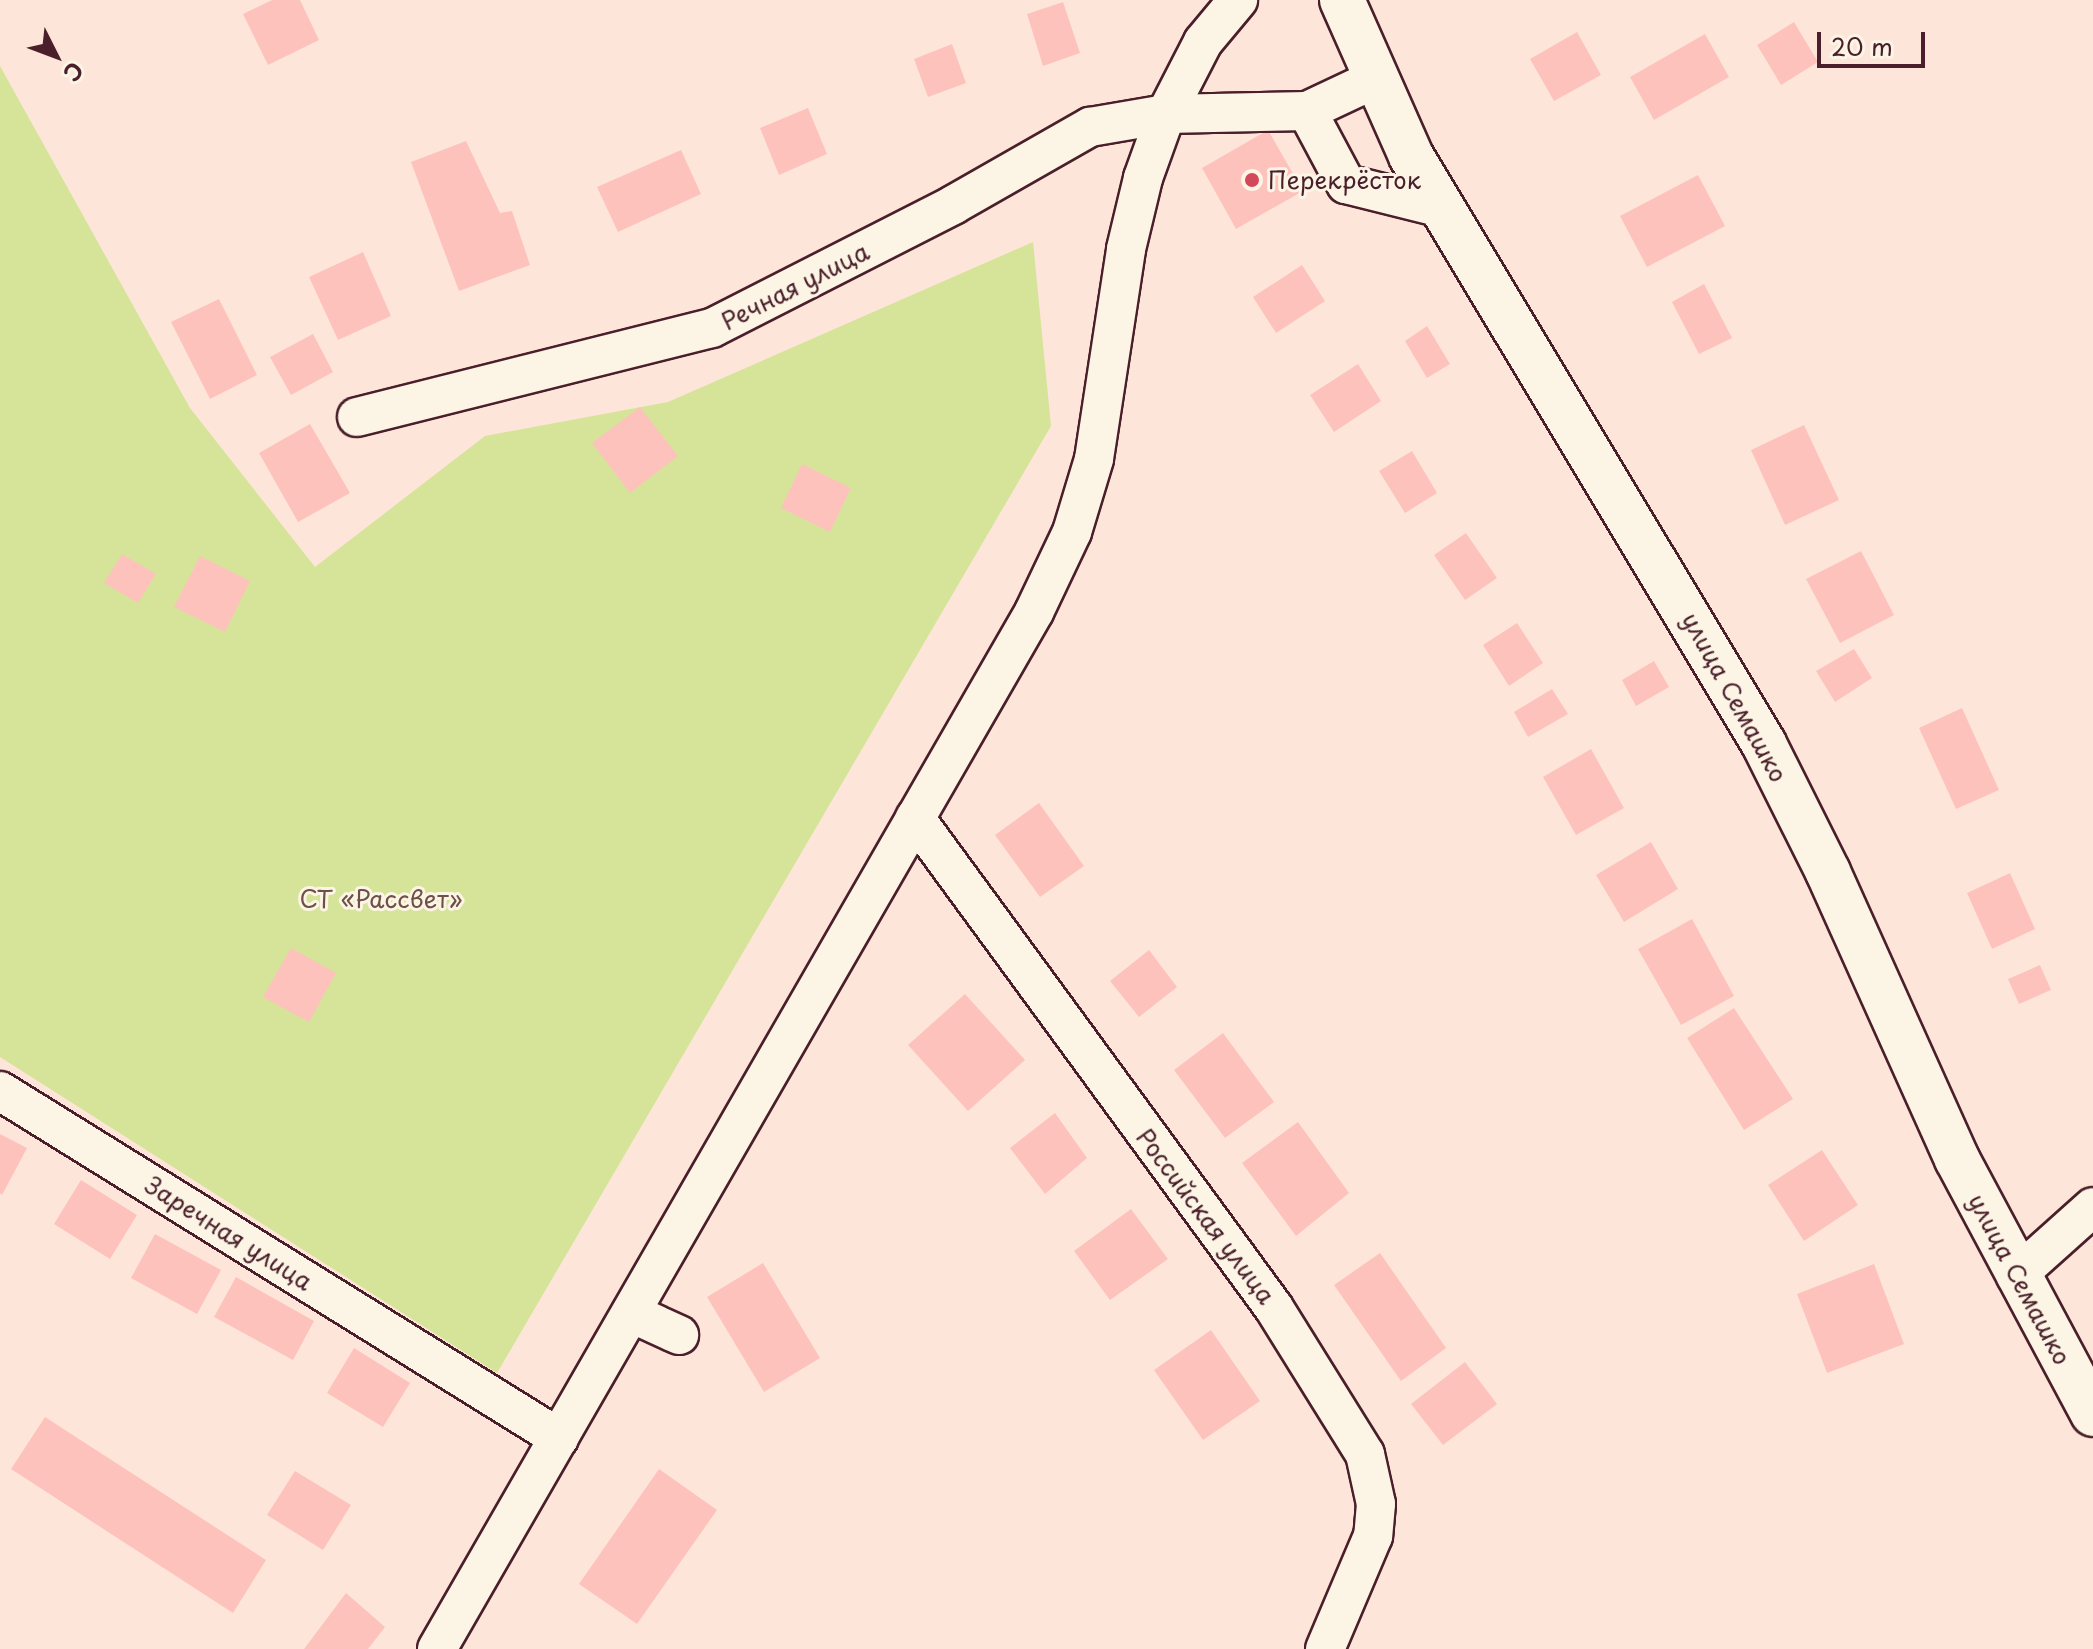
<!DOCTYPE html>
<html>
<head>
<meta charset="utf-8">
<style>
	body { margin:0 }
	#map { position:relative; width:2093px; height:1649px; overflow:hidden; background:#fde6d9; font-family:"Playpen Sans",sans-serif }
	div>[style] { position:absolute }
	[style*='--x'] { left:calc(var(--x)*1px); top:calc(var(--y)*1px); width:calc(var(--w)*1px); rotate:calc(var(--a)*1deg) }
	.green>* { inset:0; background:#d5e498 }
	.building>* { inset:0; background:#fec2bc }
	.roads { filter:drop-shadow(2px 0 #4a1f2b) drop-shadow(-2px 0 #4a1f2b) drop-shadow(0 2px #4a1f2b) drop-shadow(0 -2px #4a1f2b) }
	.minor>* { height:38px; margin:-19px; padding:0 19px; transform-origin:19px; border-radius:19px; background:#fcf5e5 }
	.major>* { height:44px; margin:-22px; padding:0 22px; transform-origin:22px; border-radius:22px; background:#fcf5e5 }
	.dots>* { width:22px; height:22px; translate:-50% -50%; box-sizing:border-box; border:4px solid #fcf5e5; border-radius:50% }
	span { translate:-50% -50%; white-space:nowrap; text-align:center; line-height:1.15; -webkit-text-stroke:6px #fcf5e5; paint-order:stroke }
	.poi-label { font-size:24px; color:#4a1f2b }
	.left { translate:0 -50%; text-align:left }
	.street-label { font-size:24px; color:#4a1f2b }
	.park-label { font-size:24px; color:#6d5046 }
	.north { position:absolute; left:16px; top:16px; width:80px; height:80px; -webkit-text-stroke:6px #fcf5e5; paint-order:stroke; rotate:132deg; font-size:22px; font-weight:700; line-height:32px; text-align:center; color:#4a1f2b }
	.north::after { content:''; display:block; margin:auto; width:28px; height:36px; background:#4a1f2b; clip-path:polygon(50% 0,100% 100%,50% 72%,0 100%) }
	.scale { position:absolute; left:1817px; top:32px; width:108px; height:36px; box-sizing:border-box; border:4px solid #4a1f2b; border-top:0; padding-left:10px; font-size:24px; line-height:28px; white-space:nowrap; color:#4a1f2b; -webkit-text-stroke:6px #fcf5e5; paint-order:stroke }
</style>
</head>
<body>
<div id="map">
	<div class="green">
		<i style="clip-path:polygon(0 66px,190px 408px,315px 567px,485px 436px,668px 402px,1033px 242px,1051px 426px,497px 1373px,0 1057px)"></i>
	</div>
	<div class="building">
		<i style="clip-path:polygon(272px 0,300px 0,319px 40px,268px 65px,243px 14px)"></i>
		<i style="clip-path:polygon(1063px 2px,1080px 53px,1043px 66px,1027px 14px)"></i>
		<i style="clip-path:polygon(1794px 22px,1818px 62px,1781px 85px,1757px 45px)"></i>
		<i style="clip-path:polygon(1577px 32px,1601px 75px,1554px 101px,1530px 59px)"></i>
		<i style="clip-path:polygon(1705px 34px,1729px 77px,1654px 120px,1630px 77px)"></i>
		<i style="clip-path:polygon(952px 44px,966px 83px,928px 97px,914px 59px)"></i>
		<i style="clip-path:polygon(808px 108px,827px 154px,779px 175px,760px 128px)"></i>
		<i style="clip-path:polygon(1268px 130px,1303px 191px,1236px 229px,1202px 168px)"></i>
		<i style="clip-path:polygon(466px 141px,500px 213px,512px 211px,530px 265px,459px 291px,411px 162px)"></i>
		<i style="clip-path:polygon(681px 150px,701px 194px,618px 232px,597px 187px)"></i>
		<i style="clip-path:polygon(1698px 175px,1725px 226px,1647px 267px,1620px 216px)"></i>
		<i style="clip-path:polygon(363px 252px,391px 316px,338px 340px,309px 277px)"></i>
		<i style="clip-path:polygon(1302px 265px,1325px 301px,1276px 333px,1253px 297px)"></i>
		<i style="clip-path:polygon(1704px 284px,1732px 338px,1699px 354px,1672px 302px)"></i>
		<i style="clip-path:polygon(219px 299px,257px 375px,210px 399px,171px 322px)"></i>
		<i style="clip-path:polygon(1427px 326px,1450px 364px,1427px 378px,1405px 341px)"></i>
		<i style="clip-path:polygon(313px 334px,333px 372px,291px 395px,270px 357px)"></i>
		<i style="clip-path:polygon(1358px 364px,1381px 401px,1334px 432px,1310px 395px)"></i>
		<i style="clip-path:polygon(640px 407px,678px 456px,630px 493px,592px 443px)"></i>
		<i style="clip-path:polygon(310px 424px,350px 493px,298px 522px,259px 453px)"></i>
		<i style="clip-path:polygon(1804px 425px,1839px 500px,1785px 525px,1751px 450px)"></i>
		<i style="clip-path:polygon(1412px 451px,1437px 493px,1405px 513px,1379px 471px)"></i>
		<i style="clip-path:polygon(802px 464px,851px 488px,830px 532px,781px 508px)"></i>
		<i style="clip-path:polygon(1466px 533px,1497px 578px,1465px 600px,1434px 555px)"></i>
		<i style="clip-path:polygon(1861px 551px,1894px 615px,1840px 643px,1806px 579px)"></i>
		<i style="clip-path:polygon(122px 554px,156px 574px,138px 603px,104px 583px)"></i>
		<i style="clip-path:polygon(200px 556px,250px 581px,225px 632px,174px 607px)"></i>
		<i style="clip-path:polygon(1517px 623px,1543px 663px,1509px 686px,1483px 645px)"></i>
		<i style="clip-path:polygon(1854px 649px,1872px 678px,1835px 702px,1816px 671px)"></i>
		<i style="clip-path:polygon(1654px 661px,1669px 687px,1636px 706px,1622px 680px)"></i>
		<i style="clip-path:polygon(1552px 689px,1568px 714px,1528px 737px,1514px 712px)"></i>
		<i style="clip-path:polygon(1962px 708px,1999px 790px,1956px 809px,1919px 728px)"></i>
		<i style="clip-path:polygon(1591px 749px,1624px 808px,1576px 835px,1543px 777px)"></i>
		<i style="clip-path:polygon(1039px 803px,1084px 866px,1040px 897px,995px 835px)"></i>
		<i style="clip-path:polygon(1651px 842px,1678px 889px,1624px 922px,1596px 875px)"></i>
		<i style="clip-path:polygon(2010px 873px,2035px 929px,1992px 949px,1967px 893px)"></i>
		<i style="clip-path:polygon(1692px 919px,1734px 996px,1681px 1025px,1638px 949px)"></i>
		<i style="clip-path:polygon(291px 948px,336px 973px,309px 1022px,263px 997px)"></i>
		<i style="clip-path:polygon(1149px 950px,1177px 987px,1139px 1017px,1110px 981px)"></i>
		<i style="clip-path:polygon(2040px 965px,2051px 990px,2019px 1004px,2008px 979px)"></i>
		<i style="clip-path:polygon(965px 994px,1025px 1060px,968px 1111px,908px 1045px)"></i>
		<i style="clip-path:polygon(1734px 1008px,1793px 1099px,1744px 1130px,1687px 1038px)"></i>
		<i style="clip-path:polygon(1223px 1033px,1274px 1102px,1225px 1138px,1174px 1070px)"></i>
		<i style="clip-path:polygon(1055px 1113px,1087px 1158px,1045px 1194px,1010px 1148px)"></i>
		<i style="clip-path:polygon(1298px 1122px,1349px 1193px,1296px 1236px,1242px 1163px)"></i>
		<i style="clip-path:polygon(0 1134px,27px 1148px,2px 1195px,0 1193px)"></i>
		<i style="clip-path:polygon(1822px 1150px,1858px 1205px,1804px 1241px,1768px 1185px)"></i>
		<i style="clip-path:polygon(81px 1180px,137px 1215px,110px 1259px,54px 1224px)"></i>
		<i style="clip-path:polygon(1131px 1209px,1168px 1259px,1110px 1300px,1074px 1251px)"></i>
		<i style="clip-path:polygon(155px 1234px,221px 1270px,197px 1314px,131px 1278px)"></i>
		<i style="clip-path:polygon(1380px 1253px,1446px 1348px,1401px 1381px,1334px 1285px)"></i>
		<i style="clip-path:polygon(763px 1263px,820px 1358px,764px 1392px,707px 1297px)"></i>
		<i style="clip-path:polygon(1874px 1264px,1904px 1344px,1827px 1373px,1797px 1294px)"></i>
		<i style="clip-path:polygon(236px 1277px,314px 1321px,293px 1360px,214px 1317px)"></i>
		<i style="clip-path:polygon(1211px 1330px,1260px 1401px,1203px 1440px,1154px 1370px)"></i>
		<i style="clip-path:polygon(354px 1348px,410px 1383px,383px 1427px,327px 1393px)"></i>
		<i style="clip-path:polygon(1465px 1362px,1497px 1404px,1443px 1445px,1411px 1404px)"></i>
		<i style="clip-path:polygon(45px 1417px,266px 1560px,233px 1613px,11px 1469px)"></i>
		<i style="clip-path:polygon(659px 1469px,717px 1510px,637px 1624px,579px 1584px)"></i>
		<i style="clip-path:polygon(295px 1471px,351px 1505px,323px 1550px,267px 1515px)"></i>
		<i style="clip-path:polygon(346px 1593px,385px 1627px,368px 1649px,304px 1649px)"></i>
	</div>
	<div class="roads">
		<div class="minor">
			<i style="--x:1307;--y:111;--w:77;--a:-25.2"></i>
			<i style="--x:357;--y:417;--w:366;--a:-14.1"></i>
			<i style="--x:712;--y:328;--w:271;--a:-27"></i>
			<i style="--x:953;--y:205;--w:158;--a:-29.7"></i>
			<i style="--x:1090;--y:127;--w:77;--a:-9.7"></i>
			<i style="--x:1166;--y:114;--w:141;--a:-1.2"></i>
			<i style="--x:1307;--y:111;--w:83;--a:61.9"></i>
			<i style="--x:1346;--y:184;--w:99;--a:14"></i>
			<i style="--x:915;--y:818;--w:607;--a:53.77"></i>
			<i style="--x:1274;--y:1308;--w:172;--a:58.1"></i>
			<i style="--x:1365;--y:1454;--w:51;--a:77.6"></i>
			<i style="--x:1376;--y:1504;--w:32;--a:95"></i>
			<i style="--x:1373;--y:1536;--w:123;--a:113"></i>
			<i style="--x:0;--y:1091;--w:658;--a:31.83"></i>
			<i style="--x:2016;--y:1276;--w:103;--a:-41.9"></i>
			<i style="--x:631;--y:1313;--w:53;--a:24.6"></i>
			<i style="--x:437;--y:1649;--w:1197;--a:-60.07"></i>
			<i style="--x:1034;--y:612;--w:89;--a:-64.6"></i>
			<i style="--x:1072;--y:532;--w:76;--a:-73.2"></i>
			<i style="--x:1094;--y:459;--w:212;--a:-81.3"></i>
			<i style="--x:1126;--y:249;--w:73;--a:-76.5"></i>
			<i style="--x:1143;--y:178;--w:68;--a:-70.2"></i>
			<i style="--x:1166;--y:114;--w:81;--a:-62.8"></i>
			<i style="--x:1203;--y:42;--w:55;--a:-50.2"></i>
		</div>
		<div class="major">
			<i style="--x:1342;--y:0;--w:171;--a:66.1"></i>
			<i style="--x:1411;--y:156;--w:686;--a:59.02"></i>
			<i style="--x:1764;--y:744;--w:143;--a:63.4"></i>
			<i style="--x:1828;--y:872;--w:315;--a:65.8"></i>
			<i style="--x:1957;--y:1159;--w:289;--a:61.9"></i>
		</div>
	</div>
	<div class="dots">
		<i style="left:1252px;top:180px;background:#d1495b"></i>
	</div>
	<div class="poi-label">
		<span class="left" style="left:1268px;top:180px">Перекрёсток</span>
	</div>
	<div class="street-label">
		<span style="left:795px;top:286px;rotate:-27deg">Речная улица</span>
		<span style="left:1735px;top:697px;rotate:61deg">улица Семашко</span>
		<span style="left:1206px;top:1216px;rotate:53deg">Российская улица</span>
		<span style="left:229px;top:1233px;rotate:32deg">Заречная улица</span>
		<span style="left:2020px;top:1279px;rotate:62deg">улица Семашко</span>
	</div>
	<div class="park-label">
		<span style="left:381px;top:899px">СТ «Рассвет»</span>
	</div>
	<div class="north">С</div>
	<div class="scale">20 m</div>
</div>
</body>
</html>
